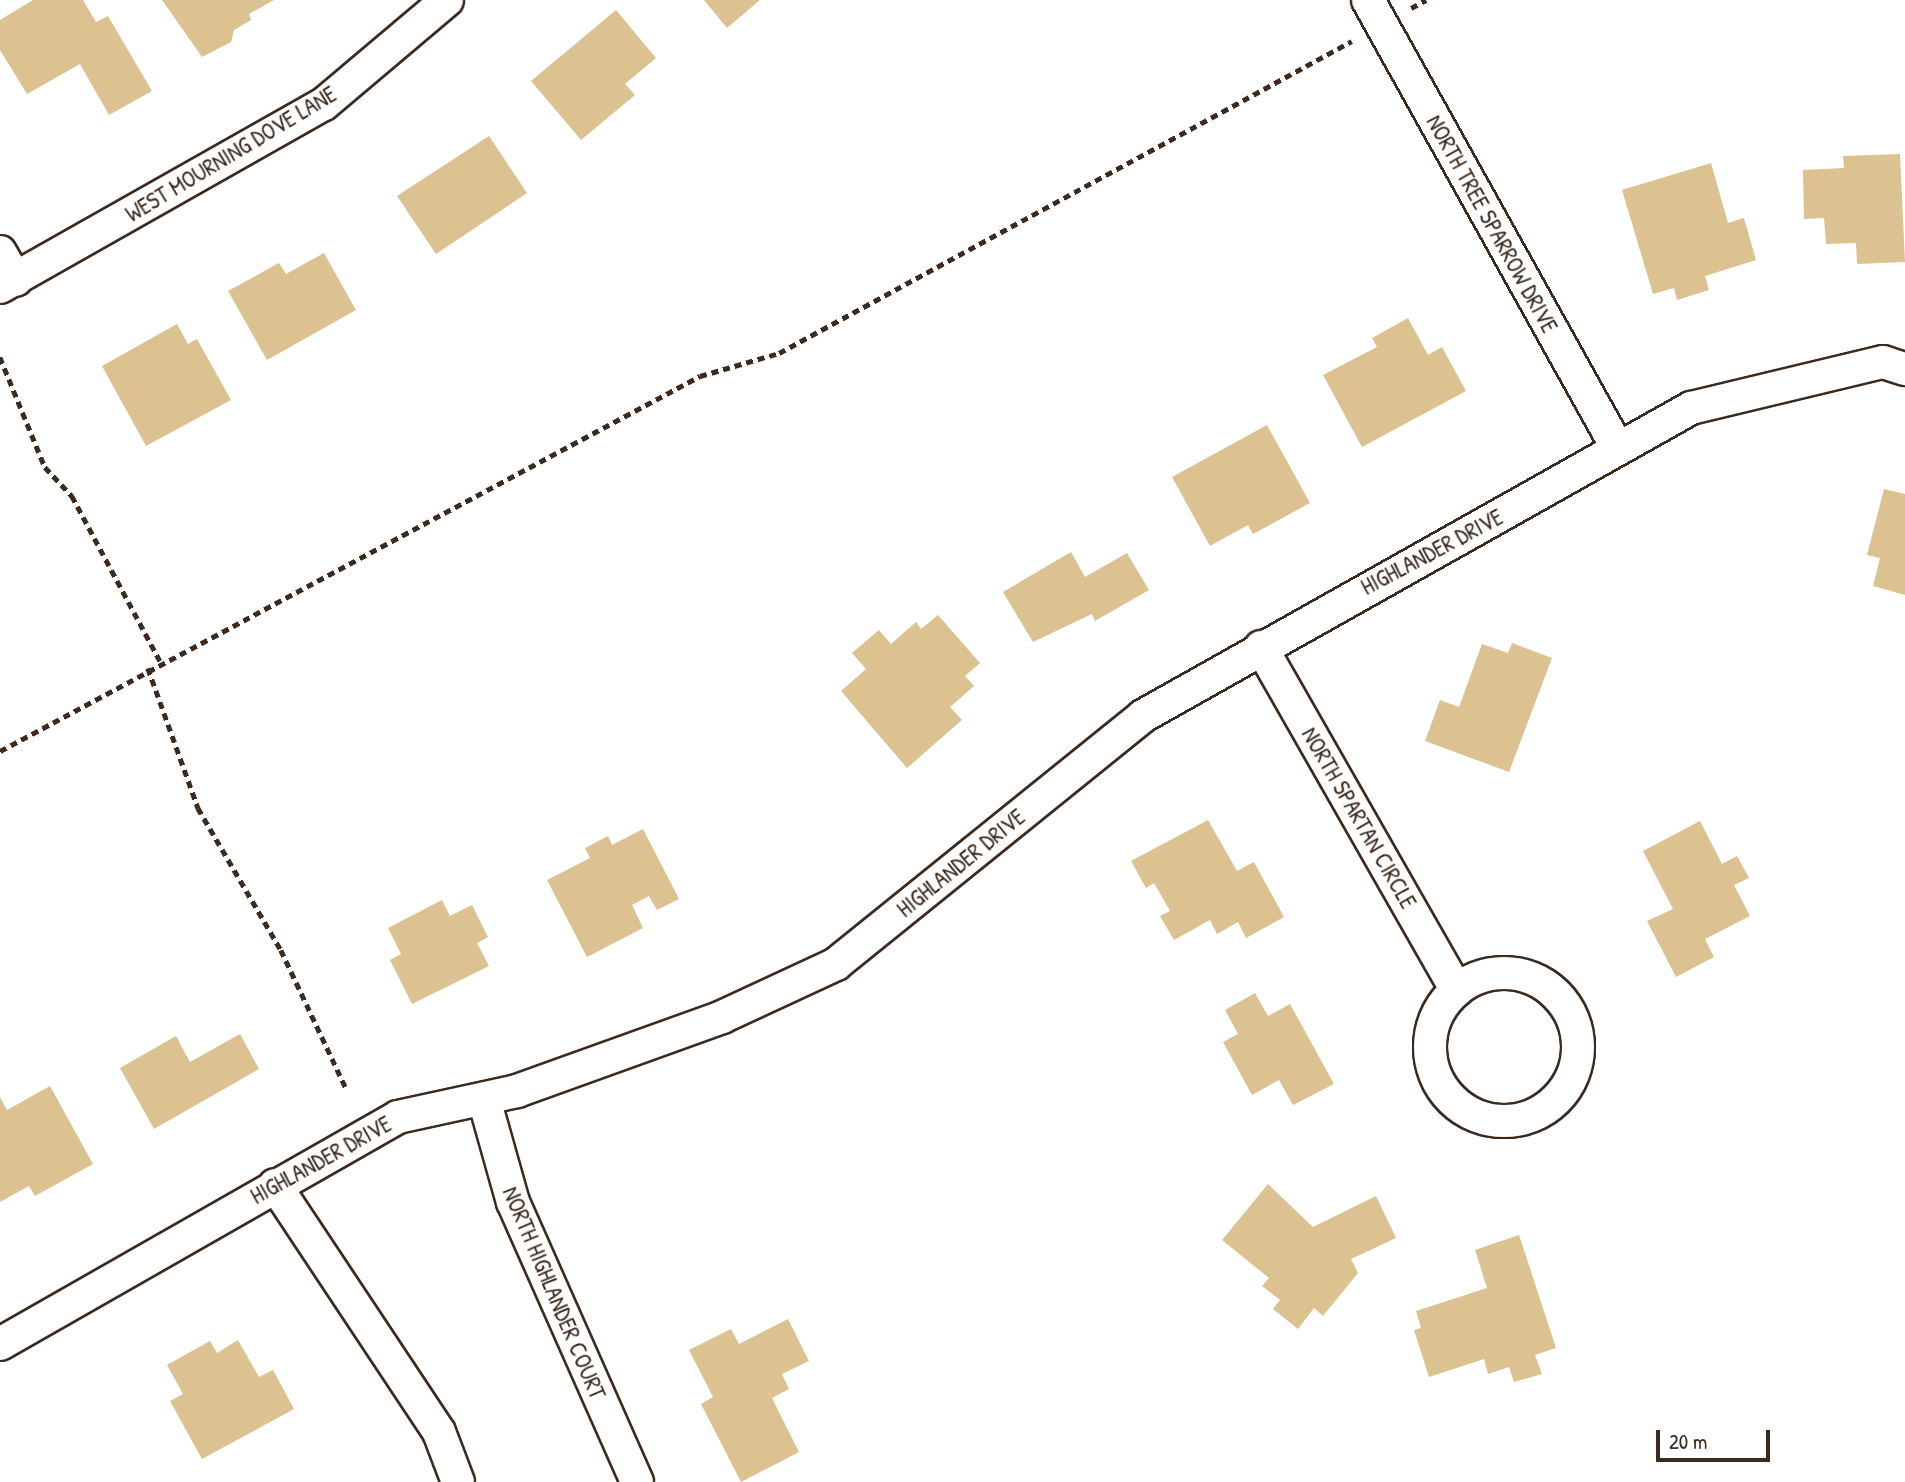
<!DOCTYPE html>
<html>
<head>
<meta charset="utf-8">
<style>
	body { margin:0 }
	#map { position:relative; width:1905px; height:1482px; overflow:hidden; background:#fff; font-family:"Patrick Hand",sans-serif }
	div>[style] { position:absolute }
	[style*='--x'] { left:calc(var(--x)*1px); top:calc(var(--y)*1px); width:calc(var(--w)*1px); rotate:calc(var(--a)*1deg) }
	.building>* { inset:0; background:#dcc191 }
	.path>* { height:4.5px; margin-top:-2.25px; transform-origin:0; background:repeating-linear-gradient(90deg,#3b2a1e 0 7px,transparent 0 12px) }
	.roads { filter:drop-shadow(2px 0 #3b2a1e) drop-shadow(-2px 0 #3b2a1e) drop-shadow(0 2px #3b2a1e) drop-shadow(0 -2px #3b2a1e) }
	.street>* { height:32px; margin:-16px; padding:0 16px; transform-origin:16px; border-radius:16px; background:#fff }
	.street>.ring { margin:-16px; padding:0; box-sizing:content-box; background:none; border:32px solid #fff; border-radius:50% }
	span { translate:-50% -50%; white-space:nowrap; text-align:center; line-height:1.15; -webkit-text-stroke:5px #fff; paint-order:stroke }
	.street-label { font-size:23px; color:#3b2a1e }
	.scale { position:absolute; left:1656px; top:1430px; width:114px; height:32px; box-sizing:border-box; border:4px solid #3b2a1e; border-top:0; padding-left:9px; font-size:21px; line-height:24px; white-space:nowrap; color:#3b2a1e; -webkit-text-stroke:5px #fff; paint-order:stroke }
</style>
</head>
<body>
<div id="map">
	<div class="building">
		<i style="clip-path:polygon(33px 0,83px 0,96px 22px,108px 16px,152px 91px,109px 115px,80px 64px,27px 94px,0 50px,0 20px)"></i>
		<i style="clip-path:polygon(162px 0,274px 0,249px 14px,251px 20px,234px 30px,231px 42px,202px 57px)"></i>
		<i style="clip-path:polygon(704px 0,760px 0,727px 28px)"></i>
		<i style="clip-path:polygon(616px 10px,656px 58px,625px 84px,635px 95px,581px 140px,531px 81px)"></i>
		<i style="clip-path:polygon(489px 136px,527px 193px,436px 254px,397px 196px)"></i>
		<i style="clip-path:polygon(1900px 154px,1905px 262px,1857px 264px,1856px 243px,1826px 244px,1824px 218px,1804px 219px,1803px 170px,1844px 168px,1843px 156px)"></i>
		<i style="clip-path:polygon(1711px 163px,1728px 223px,1744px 218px,1756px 260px,1705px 276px,1709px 290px,1677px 300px,1674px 288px,1653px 294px,1622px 190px)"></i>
		<i style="clip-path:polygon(324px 253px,356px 310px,267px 360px,228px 291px,279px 263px,286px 274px)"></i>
		<i style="clip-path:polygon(1408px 318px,1428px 355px,1442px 347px,1466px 391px,1362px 447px,1323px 375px,1377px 347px,1372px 338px)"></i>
		<i style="clip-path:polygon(177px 324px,188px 344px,197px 339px,231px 400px,146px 446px,102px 366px)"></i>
		<i style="clip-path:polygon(1267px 425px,1310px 503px,1253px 534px,1248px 525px,1210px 546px,1172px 477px)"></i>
		<i style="clip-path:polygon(1884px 489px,1905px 494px,1905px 595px,1873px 586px,1880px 558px,1867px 555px)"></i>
		<i style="clip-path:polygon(1071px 552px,1085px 577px,1127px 553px,1149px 590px,1095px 621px,1092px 614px,1033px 642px,1003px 592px)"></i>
		<i style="clip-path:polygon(938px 615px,980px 663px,965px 676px,974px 686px,950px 707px,962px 720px,907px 768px,841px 691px,866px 669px,852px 653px,879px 630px,891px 644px,916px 622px,921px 629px)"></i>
		<i style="clip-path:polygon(1512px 643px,1552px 658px,1509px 772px,1425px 741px,1440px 700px,1459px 707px,1482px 644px,1508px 653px)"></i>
		<i style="clip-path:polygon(1208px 820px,1237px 871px,1254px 862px,1284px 917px,1246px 938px,1238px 922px,1217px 934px,1210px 920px,1174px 940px,1160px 916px,1170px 911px,1154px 883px,1146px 888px,1131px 861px)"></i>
		<i style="clip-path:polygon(1700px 821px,1722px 864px,1737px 856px,1749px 878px,1734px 885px,1750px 916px,1705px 939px,1714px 957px,1676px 977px,1647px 921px,1673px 909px,1643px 851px)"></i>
		<i style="clip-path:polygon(643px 829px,679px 899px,657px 910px,649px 896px,632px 905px,643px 928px,587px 957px,547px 880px,590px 858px,585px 848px,608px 836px,612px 845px)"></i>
		<i style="clip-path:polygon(442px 900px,450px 916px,472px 905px,488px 937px,477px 943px,489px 966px,412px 1004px,390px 960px,401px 954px,388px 928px)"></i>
		<i style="clip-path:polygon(1255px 993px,1268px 1016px,1290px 1004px,1334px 1084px,1293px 1105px,1279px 1080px,1252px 1095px,1223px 1042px,1238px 1034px,1225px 1010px)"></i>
		<i style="clip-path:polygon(240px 1034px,259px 1069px,154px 1129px,120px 1068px,176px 1036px,190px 1062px)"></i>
		<i style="clip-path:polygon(50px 1086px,93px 1164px,35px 1196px,29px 1186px,0 1202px,0 1097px,7px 1110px)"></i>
		<i style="clip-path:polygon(1268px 1184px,1313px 1227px,1376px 1196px,1396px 1238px,1351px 1259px,1358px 1273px,1323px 1316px,1314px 1308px,1298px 1329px,1273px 1309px,1280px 1300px,1262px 1286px,1269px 1278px,1222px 1240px)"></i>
		<i style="clip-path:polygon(1519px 1235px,1556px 1348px,1535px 1355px,1542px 1374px,1514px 1382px,1509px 1367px,1488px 1374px,1484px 1359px,1429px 1377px,1414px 1330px,1421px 1328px,1416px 1311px,1487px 1288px,1475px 1250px)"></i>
		<i style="clip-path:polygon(788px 1319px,809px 1361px,782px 1374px,789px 1389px,772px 1398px,799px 1452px,741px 1482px,701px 1404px,713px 1397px,689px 1350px,731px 1329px,739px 1344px)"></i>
		<i style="clip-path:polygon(238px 1340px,259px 1377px,273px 1370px,294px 1409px,202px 1459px,170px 1401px,183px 1394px,167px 1365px,210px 1341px,217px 1353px)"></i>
	</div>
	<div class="path">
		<i style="--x:1411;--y:8;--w:17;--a:-28"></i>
		<i style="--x:0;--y:357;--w:119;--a:67.8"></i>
		<i style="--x:45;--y:467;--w:40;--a:47"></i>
		<i style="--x:72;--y:496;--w:187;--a:61.9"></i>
		<i style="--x:148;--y:668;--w:149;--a:70.3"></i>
		<i style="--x:198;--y:808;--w:164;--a:59.7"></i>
		<i style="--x:281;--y:950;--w:153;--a:64.8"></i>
		<i style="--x:0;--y:751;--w:794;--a:-28.18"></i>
		<i style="--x:700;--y:376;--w:82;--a:-16.2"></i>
		<i style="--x:779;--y:353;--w:652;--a:-28.57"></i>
	</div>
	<div class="roads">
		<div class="street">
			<i style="--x:1368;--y:0;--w:512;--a:60.88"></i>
			<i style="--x:0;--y:252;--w:32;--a:60"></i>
			<i style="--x:0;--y:287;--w:372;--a:-29.5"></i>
			<i style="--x:324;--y:104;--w:161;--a:-40.2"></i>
			<i style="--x:1261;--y:647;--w:395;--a:60.3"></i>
			<i class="ring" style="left:1430px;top:973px;width:116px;height:116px"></i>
			<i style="--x:484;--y:1099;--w:107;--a:74.3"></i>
			<i style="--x:513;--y:1202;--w:306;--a:66.1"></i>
			<i style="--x:275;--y:1185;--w:296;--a:56.4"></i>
			<i style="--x:439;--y:1432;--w:53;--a:69.2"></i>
			<i style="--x:0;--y:1344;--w:458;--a:-29.7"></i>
			<i style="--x:398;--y:1117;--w:122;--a:-12.3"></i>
			<i style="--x:517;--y:1091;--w:218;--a:-19.8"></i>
			<i style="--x:722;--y:1017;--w:126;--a:-24.9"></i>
			<i style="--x:836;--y:964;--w:395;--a:-38.9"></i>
			<i style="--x:1143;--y:716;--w:629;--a:-29.34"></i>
			<i style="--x:1691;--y:408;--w:197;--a:-13.5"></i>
			<i style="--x:1883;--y:362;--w:23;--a:18"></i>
		</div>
	</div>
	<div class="street-label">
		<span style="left:231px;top:154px;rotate:-31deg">WEST MOURNING DOVE LANE</span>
		<span style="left:1492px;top:224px;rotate:61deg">NORTH TREE SPARROW DRIVE</span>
		<span style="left:1432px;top:552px;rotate:-28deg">HIGHLANDER DRIVE</span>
		<span style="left:1359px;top:818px;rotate:60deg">NORTH SPARTAN CIRCLE</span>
		<span style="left:961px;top:863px;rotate:-39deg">HIGHLANDER DRIVE</span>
		<span style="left:321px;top:1160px;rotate:-29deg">HIGHLANDER DRIVE</span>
		<span style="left:554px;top:1293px;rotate:67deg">NORTH HIGHLANDER COURT</span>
	</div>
	<div class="scale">20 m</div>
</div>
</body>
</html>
